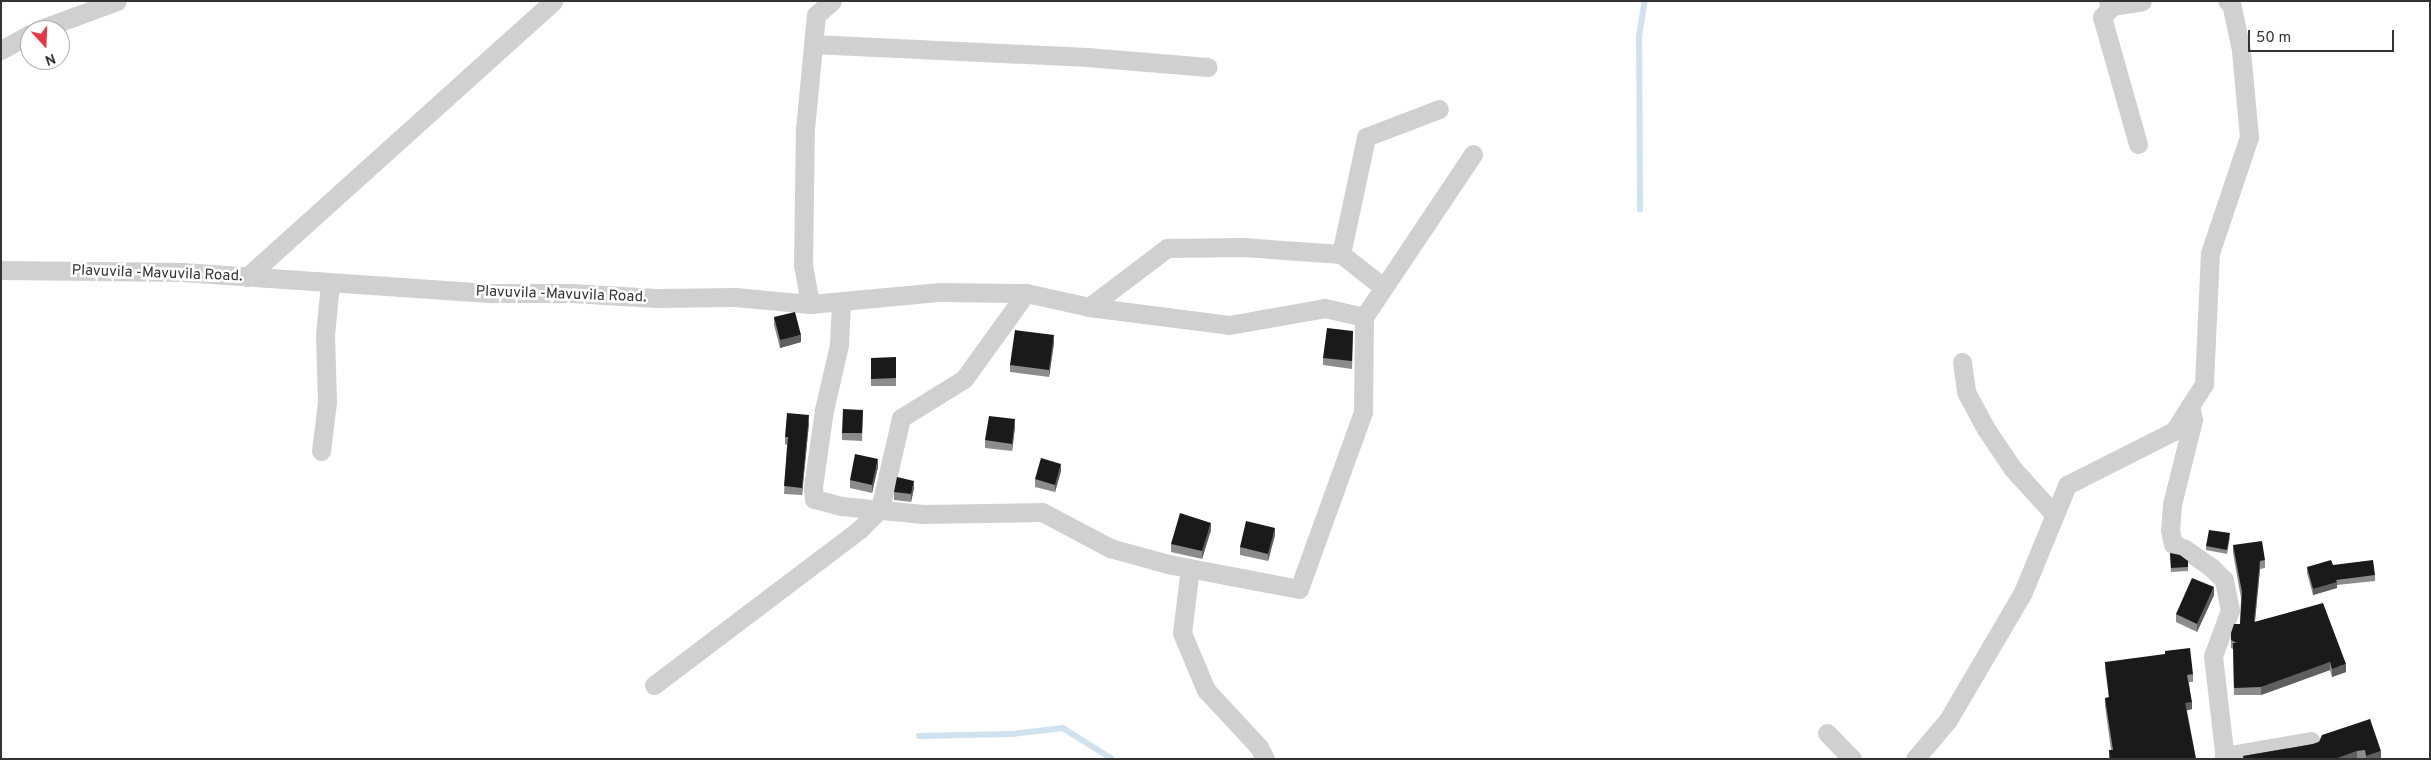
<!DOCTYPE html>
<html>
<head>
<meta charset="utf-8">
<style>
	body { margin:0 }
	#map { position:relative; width:2431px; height:760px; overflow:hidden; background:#fff; font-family:Overpass,sans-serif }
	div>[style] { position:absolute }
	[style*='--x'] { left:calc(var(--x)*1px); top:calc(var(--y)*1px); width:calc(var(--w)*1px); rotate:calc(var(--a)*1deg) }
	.stream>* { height:5.5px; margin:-2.75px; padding:0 2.75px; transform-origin:2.75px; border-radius:2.75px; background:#cfe2ee }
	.minor>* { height:19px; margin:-9.5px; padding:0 9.5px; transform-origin:9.5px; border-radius:9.5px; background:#d0d0d0 }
	.wall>* { inset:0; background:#8c8c8c }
	.shaded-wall>* { inset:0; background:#5f5f5f }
	.building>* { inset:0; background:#1a1a1a }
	span { translate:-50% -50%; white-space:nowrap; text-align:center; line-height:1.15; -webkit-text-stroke:5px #fff; paint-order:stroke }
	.street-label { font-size:15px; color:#333 }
	.frame { position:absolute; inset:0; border:2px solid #333; pointer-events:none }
	.north { position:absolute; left:20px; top:20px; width:50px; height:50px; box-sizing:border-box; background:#fff; border:1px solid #adadad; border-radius:50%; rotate:160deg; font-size:14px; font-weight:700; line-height:20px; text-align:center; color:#333 }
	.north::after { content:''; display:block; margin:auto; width:18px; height:22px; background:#e63946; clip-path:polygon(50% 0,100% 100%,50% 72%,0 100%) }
	.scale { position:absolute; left:2248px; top:30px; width:146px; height:22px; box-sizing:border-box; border:2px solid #333; border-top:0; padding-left:6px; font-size:15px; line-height:18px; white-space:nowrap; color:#333; -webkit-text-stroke:4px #fff; paint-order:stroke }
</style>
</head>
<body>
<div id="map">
	<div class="stream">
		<i style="--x:1640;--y:210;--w:173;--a:-90.3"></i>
		<i style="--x:1639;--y:37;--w:36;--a:-81"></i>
		<i style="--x:919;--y:736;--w:93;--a:-1.2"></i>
		<i style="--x:1012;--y:734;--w:51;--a:-6.7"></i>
		<i style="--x:1063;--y:728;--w:57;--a:32"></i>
	</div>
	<div class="minor">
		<i style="--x:2108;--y:1;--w:6;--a:51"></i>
		<i style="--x:2112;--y:6;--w:30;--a:-9"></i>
		<i style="--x:2112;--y:6;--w:15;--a:132"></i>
		<i style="--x:2102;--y:17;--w:132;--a:74.2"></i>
		<i style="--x:38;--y:30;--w:84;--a:-20.2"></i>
		<i style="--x:813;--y:44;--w:274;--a:2.7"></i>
		<i style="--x:1087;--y:57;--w:121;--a:4.7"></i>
		<i style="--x:1;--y:50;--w:33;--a:-29"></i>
		<i style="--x:1341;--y:254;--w:120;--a:-77.9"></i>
		<i style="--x:1366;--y:137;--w:78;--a:-21"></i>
		<i style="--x:1;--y:270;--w:181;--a:0.6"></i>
		<i style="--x:182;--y:272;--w:311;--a:3.9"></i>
		<i style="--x:492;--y:293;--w:79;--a:0"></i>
		<i style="--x:571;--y:293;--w:85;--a:3.4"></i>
		<i style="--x:656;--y:298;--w:79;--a:-0.7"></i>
		<i style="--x:735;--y:297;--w:75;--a:5.3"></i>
		<i style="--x:810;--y:304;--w:131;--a:-5.3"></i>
		<i style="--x:940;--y:292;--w:86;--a:0.7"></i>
		<i style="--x:1026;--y:293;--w:65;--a:12.5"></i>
		<i style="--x:1089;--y:307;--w:141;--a:7.3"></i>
		<i style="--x:1229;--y:325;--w:97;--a:-10"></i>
		<i style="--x:1325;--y:308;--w:40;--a:13"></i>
		<i style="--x:1364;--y:317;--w:95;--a:90.6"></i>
		<i style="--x:1363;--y:412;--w:188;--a:109.9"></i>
		<i style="--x:1299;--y:589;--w:133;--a:-169.2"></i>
		<i style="--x:1168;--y:564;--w:60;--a:-164.6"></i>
		<i style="--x:1110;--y:548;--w:77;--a:-152.1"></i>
		<i style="--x:1042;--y:512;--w:119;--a:179"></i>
		<i style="--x:923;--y:514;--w:82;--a:-174.4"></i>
		<i style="--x:841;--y:506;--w:28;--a:-165"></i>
		<i style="--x:814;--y:499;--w:12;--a:-95"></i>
		<i style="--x:813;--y:487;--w:78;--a:-81.9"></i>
		<i style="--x:824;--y:410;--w:67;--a:-77"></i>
		<i style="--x:839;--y:345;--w:43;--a:-87.3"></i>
		<i style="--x:247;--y:277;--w:412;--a:-42"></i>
		<i style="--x:810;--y:304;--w:39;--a:-100"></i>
		<i style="--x:803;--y:266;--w:137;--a:-89.2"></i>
		<i style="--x:805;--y:129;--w:115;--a:-84.5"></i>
		<i style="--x:816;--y:15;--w:21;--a:-41"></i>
		<i style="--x:1089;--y:307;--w:98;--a:-37.1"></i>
		<i style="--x:1167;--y:248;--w:76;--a:-0.8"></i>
		<i style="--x:1243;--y:247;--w:98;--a:4.1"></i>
		<i style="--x:1341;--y:254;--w:53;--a:38.2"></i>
		<i style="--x:1364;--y:317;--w:196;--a:-56.2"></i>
		<i style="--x:1962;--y:362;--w:30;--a:82"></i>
		<i style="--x:1966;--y:392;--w:42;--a:61.6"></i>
		<i style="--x:1986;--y:429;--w:48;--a:56"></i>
		<i style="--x:2013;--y:469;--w:62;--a:47.6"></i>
		<i style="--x:2190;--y:406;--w:14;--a:78"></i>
		<i style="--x:2193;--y:420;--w:87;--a:104"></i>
		<i style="--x:2172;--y:504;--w:26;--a:94"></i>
		<i style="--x:2170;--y:530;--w:14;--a:78"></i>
		<i style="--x:2173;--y:544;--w:13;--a:23"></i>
		<i style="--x:2185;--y:549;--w:32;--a:35"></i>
		<i style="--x:2211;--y:567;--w:18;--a:45"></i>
		<i style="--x:2224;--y:580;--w:31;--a:79"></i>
		<i style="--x:2230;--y:610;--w:49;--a:110.3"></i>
		<i style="--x:2213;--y:656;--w:104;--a:83.4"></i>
		<i style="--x:321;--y:451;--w:49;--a:-83"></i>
		<i style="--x:327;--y:402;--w:67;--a:-91.7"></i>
		<i style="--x:325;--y:335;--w:52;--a:-84.5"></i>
		<i style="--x:1190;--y:568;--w:65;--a:97"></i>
		<i style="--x:1182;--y:633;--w:62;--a:67.2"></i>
		<i style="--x:1206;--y:690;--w:78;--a:47.1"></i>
		<i style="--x:1259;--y:747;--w:13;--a:63"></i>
		<i style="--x:654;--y:685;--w:257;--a:-37.1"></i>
		<i style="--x:859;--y:530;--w:30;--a:-45"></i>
		<i style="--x:880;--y:509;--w:93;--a:-77"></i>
		<i style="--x:901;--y:418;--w:74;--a:-31.8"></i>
		<i style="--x:964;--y:379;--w:106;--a:-54.2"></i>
		<i style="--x:1827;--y:733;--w:36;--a:46"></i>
		<i style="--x:2224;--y:756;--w:88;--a:-9.8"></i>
		<i style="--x:1915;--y:759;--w:51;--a:-49.8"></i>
		<i style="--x:1948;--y:720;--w:148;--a:-59.6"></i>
		<i style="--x:2023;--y:592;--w:116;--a:-67.6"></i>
		<i style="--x:2067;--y:485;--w:120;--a:-26.8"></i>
		<i style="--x:2174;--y:431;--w:56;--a:-57.4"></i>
		<i style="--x:2204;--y:384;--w:131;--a:-87.4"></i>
		<i style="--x:2210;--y:253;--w:122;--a:-71.4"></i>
		<i style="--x:2249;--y:137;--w:87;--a:-95.3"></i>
		<i style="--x:2241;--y:50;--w:48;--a:-102"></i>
		<i style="--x:2231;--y:3;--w:4;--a:-153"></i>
	</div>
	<div class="wall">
		<i style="clip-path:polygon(774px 317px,801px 342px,780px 348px,774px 325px)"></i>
		<i style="clip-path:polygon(1353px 331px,1352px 369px,1323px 365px,1323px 358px)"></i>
		<i style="clip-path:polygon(1054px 343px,1049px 377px,1010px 372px,1010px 365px)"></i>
		<i style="clip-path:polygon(871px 358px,896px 378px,896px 386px,871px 386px)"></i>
		<i style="clip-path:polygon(863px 410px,862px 441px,842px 440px,842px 433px)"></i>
		<i style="clip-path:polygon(809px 423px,802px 495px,784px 494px,787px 445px,785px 444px,785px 437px)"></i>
		<i style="clip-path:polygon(1015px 427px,1012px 451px,985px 448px,985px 440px)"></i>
		<i style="clip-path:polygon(878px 467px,872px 493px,850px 488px,850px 480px)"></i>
		<i style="clip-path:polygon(1061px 471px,1055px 492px,1035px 487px,1035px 479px)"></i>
		<i style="clip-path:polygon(914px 488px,911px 502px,894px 500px,894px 492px)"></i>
		<i style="clip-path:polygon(1211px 530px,1202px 559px,1171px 552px,1171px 544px)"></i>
		<i style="clip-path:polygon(1275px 535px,1268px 561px,1240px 555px,1240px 547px)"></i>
		<i style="clip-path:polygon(2230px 537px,2227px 554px,2206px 550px,2206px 546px)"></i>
		<i style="clip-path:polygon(2233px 545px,2265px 560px,2265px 568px,2260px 569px,2255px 622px,2346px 672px,2332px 677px,2330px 670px,2261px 695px,2234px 695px,2233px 649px,2231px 648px,2231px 633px,2240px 624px,2241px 598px,2233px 553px)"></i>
		<i style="clip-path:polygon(2170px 553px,2188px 561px,2188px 571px,2171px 572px)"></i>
		<i style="clip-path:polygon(2333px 565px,2375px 575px,2375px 581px,2337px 585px,2337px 588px,2313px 595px,2307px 573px,2307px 567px)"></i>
		<i style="clip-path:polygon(2214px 595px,2197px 632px,2176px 622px,2176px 614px)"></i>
		<i style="clip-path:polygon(2105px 662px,2193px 674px,2193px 682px,2189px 682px,2192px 709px,2187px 710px,2196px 759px,2109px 759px,2109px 750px,2111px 750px,2105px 706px,2105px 698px,2109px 698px,2105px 669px)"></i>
		<i style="clip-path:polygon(2370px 719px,2381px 759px,2365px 759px,2365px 758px,2358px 759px,2243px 759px,2243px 756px,2313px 744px)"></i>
	</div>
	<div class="shaded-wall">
		<i style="clip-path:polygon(801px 335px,801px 342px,780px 348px,780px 340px)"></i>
		<i style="clip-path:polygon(1054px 335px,1054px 343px,1049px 377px,1049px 370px)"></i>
		<i style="clip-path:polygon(809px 415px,809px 423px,802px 495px,802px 488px)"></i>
		<i style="clip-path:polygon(1015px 419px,1015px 427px,1012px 451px,1012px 444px)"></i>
		<i style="clip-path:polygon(878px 459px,878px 467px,872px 493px,872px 485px)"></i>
		<i style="clip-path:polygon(1061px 464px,1061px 471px,1055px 492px,1055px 485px)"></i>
		<i style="clip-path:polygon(914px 481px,914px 488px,911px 502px,911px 494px)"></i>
		<i style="clip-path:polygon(1211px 523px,1211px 530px,1202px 559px,1202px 551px)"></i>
		<i style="clip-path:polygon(1275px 528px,1275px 535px,1268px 561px,1268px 554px)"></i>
		<i style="clip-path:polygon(2260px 561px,2260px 569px,2254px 630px,2254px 622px)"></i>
		<i style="clip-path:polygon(2337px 582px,2337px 588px,2313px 595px,2313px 589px)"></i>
		<i style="clip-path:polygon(2214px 587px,2214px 595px,2197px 632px,2197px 624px)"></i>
		<i style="clip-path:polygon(2330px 662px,2330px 670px,2261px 695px,2261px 687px)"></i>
		<i style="clip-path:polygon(2346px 664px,2346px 672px,2332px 677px,2332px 669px)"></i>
		<i style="clip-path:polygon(2192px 702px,2192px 709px,2185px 711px,2185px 703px)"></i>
		<i style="clip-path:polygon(2357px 751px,2357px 759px,2335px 759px)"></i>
		<i style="clip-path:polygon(2381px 751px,2381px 759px,2366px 759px,2366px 756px)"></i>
	</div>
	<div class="building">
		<i style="clip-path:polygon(795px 312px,801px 335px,780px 340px,774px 317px)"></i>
		<i style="clip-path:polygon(1327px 328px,1353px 331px,1352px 361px,1323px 358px)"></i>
		<i style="clip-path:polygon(1015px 330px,1054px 335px,1049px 370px,1010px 365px)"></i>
		<i style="clip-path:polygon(896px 357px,896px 378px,871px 379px,871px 358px)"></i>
		<i style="clip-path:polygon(843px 409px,863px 410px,862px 433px,842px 433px)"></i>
		<i style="clip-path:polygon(787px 413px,809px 415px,802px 488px,784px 486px,788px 437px,785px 437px)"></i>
		<i style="clip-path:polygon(989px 416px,1015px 419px,1012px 444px,985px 440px)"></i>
		<i style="clip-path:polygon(855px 454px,878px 459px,872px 485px,850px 480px)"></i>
		<i style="clip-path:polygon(1041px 458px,1061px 464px,1055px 485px,1035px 479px)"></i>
		<i style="clip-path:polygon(897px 477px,914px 481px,911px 494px,894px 492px)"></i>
		<i style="clip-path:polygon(1180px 513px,1211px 523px,1202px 551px,1171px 544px)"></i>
		<i style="clip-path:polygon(1246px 521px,1275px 528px,1268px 554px,1240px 547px)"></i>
		<i style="clip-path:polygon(2209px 530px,2230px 533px,2227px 550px,2206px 546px)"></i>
		<i style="clip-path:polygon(2262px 541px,2265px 560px,2260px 561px,2254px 622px,2323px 603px,2346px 664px,2332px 669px,2330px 662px,2261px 687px,2234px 688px,2233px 643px,2237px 643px,2231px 640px,2231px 633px,2234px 624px,2240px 624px,2242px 592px,2233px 545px)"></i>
		<i style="clip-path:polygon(2170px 553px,2180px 555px,2188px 561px,2188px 567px,2171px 568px)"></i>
		<i style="clip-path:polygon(2331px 560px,2333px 565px,2373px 560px,2375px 575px,2336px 580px,2337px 582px,2313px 589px,2307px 567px)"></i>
		<i style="clip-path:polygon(2192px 578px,2214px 587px,2197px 624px,2176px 614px)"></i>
		<i style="clip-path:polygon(2190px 648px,2193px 674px,2187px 675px,2192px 702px,2185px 703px,2196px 759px,2166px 759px,2166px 758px,2159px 759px,2110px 759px,2109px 750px,2113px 750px,2105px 698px,2109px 697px,2105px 662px,2165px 654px,2165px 651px)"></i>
		<i style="clip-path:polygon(2370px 719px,2381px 751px,2366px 756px,2365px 750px,2357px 751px,2335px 759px,2323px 759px,2323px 758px,2319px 759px,2244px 759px,2243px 756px,2313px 744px,2319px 742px,2322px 735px)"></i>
	</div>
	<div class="street-label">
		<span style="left:157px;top:274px;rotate:2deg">Plavuvila -Mavuvila Road.</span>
		<span style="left:561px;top:295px;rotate:2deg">Plavuvila -Mavuvila Road.</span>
	</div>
	<div class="frame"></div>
	<div class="north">N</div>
	<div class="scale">50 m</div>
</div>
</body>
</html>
